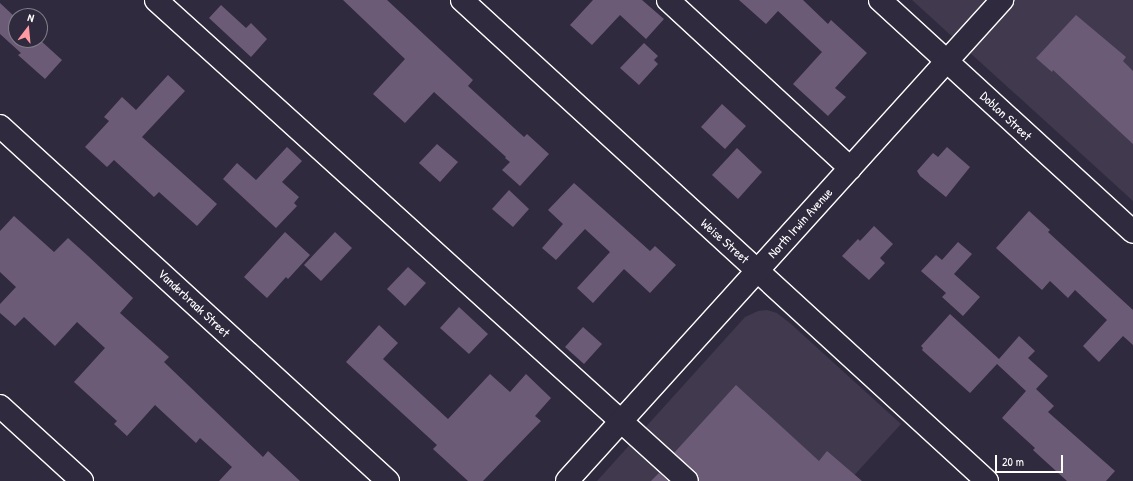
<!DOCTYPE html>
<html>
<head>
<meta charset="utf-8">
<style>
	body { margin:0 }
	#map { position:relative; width:1133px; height:481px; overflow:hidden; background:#2f2a3d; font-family:"Patrick Hand",sans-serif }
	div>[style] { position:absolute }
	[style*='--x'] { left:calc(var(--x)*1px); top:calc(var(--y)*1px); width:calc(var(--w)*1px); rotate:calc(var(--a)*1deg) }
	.built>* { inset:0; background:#41394e }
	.building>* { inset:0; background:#6c5b76 }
	.roads { filter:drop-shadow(1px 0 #fff) drop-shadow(-1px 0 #fff) drop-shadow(0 1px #fff) drop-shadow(0 -1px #fff) }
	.minor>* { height:22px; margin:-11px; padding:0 11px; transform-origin:11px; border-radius:11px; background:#2f2a3d }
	span { translate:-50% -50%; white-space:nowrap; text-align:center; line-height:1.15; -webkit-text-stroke:3px #2f2a3d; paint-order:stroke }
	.street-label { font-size:13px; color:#fff }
	.north { position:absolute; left:8px; top:8px; width:40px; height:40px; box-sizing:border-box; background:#2f2a3d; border:1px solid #827f8b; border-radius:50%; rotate:16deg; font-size:11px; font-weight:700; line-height:16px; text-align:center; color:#fff }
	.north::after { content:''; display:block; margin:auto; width:14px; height:18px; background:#ff9aa2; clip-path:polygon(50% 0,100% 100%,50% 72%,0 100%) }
	.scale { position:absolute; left:995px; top:455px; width:68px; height:18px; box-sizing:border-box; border:2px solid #fff; border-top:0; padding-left:5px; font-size:12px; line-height:14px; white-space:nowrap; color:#fff; -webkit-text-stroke:3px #2f2a3d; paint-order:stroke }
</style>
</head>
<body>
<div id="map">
	<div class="built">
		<i style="clip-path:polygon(912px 0,1133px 0,1133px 201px)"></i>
		<i style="clip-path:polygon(767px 310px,777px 313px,791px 324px,901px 424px,849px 481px,597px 481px,745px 317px,758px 311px)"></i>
	</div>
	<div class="building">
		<i style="clip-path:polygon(343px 0,387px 0,473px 80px,468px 86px,524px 137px,527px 134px,549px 154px,520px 186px,502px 170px,510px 162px,505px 158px,506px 157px,434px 92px,405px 123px,373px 94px,405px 59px)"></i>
		<i style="clip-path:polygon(593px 0,642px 0,664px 19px,646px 39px,620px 15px,592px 45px,570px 25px)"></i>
		<i style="clip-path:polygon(739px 0,803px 0,828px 24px,831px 20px,867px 53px,835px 88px,846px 97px,828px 116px,793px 84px,822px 52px,778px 11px,766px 24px)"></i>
		<i style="clip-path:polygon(0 3px,16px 18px,16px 40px,40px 40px,62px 60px,45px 79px,18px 55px,21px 53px,0 34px)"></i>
		<i style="clip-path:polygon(221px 5px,246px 28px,251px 23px,267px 39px,251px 57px,209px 18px)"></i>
		<i style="clip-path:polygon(1076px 15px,1126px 57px,1123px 61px,1133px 71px,1133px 144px,1053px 70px,1052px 72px,1036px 58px)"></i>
		<i style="clip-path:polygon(644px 43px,658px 56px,654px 60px,658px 64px,639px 85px,620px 68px)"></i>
		<i style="clip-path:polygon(168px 75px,185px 91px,142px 137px,217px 204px,197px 226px,159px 192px,154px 197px,114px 160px,107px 167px,85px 147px,109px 121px,104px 117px,122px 97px,136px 110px)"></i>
		<i style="clip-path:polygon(722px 104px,746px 126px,725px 149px,701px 127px)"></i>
		<i style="clip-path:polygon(437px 144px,458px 162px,440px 182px,419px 163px)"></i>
		<i style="clip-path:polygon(287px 147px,302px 161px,282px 182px,299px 197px,294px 203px,297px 206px,276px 228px,223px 179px,237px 163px,256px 180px)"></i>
		<i style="clip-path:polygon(947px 147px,970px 167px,946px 197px,920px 176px,917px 171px,933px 153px,938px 157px)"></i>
		<i style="clip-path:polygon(737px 148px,762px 172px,738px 199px,712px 175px)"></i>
		<i style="clip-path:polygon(574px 183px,650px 251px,655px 246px,676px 265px,650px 293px,624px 269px,593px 303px,577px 288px,610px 252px,585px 229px,556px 260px,542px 248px,563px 224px,548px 210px)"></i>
		<i style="clip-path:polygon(509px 190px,529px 209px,513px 227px,492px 209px)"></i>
		<i style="clip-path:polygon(1029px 211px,1050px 230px,1048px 232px,1133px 310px,1133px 345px,1123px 336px,1099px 362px,1083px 346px,1107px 320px,1075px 290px,1068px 298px,1050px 281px,1042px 290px,996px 248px)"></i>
		<i style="clip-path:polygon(14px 216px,54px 252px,68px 238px,88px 256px,133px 298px,120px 313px,169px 357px,164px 362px,263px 457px,268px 451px,300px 481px,219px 481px,232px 467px,200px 438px,196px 443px,155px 405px,127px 436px,114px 424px,117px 421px,74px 382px,105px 348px,77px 322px,55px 346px,24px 317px,15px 326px,0 313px,0 304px,16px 287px,0 272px,0 231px)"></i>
		<i style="clip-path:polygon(874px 226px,893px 244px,880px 258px,885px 263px,869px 280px,842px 256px,858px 239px,860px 241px)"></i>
		<i style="clip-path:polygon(285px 232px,310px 255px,288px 279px,286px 277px,267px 298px,244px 277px)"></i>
		<i style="clip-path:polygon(335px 232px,352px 248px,321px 281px,304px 265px)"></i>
		<i style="clip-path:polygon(958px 242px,972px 254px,954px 274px,980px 297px,963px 316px,942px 297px,946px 293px,921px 271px,936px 255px,942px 260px)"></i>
		<i style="clip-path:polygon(408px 267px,426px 283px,405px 306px,387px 289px)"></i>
		<i style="clip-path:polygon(459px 307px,488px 334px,469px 354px,440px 328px)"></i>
		<i style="clip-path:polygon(950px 314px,999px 359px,1019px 336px,1035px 351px,1028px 358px,1048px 376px,1036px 389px,1054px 406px,1048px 412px,1115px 471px,1106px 481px,1067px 481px,1033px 450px,1035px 448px,1002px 418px,1026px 391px,997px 364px,970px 393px,922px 350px,923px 348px,921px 346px)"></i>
		<i style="clip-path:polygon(379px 325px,398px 343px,383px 359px,448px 419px,490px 374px,510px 392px,526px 374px,551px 398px,535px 416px,541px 421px,483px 481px,468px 481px,433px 449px,437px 445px,346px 362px)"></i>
		<i style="clip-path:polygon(583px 327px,602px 344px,584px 364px,565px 347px)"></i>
		<i style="clip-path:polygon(736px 385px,819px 461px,827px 451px,862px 481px,699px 481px,696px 472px,674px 453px)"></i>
		<i style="clip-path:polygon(659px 473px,668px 481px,651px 481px)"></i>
	</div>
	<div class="roads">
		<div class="minor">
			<i style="--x:156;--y:0;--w:716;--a:42.17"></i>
			<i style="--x:462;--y:0;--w:712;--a:42.5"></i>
			<i style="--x:668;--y:0;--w:248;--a:42.7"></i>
			<i style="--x:880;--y:0;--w:343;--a:42.5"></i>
			<i style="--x:0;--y:126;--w:526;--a:42.46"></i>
			<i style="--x:0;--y:406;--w:111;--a:42.4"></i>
			<i style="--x:567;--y:481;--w:649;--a:-47.87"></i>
		</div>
	</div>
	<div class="street-label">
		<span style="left:1006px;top:116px;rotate:43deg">Doblon Street</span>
		<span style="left:800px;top:223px;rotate:-48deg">North Irwin Avenue</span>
		<span style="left:725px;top:241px;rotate:42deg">Weise Street</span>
		<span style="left:194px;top:303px;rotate:43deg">Vanderbraak Street</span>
	</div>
	<div class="north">N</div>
	<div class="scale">20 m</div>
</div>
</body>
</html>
